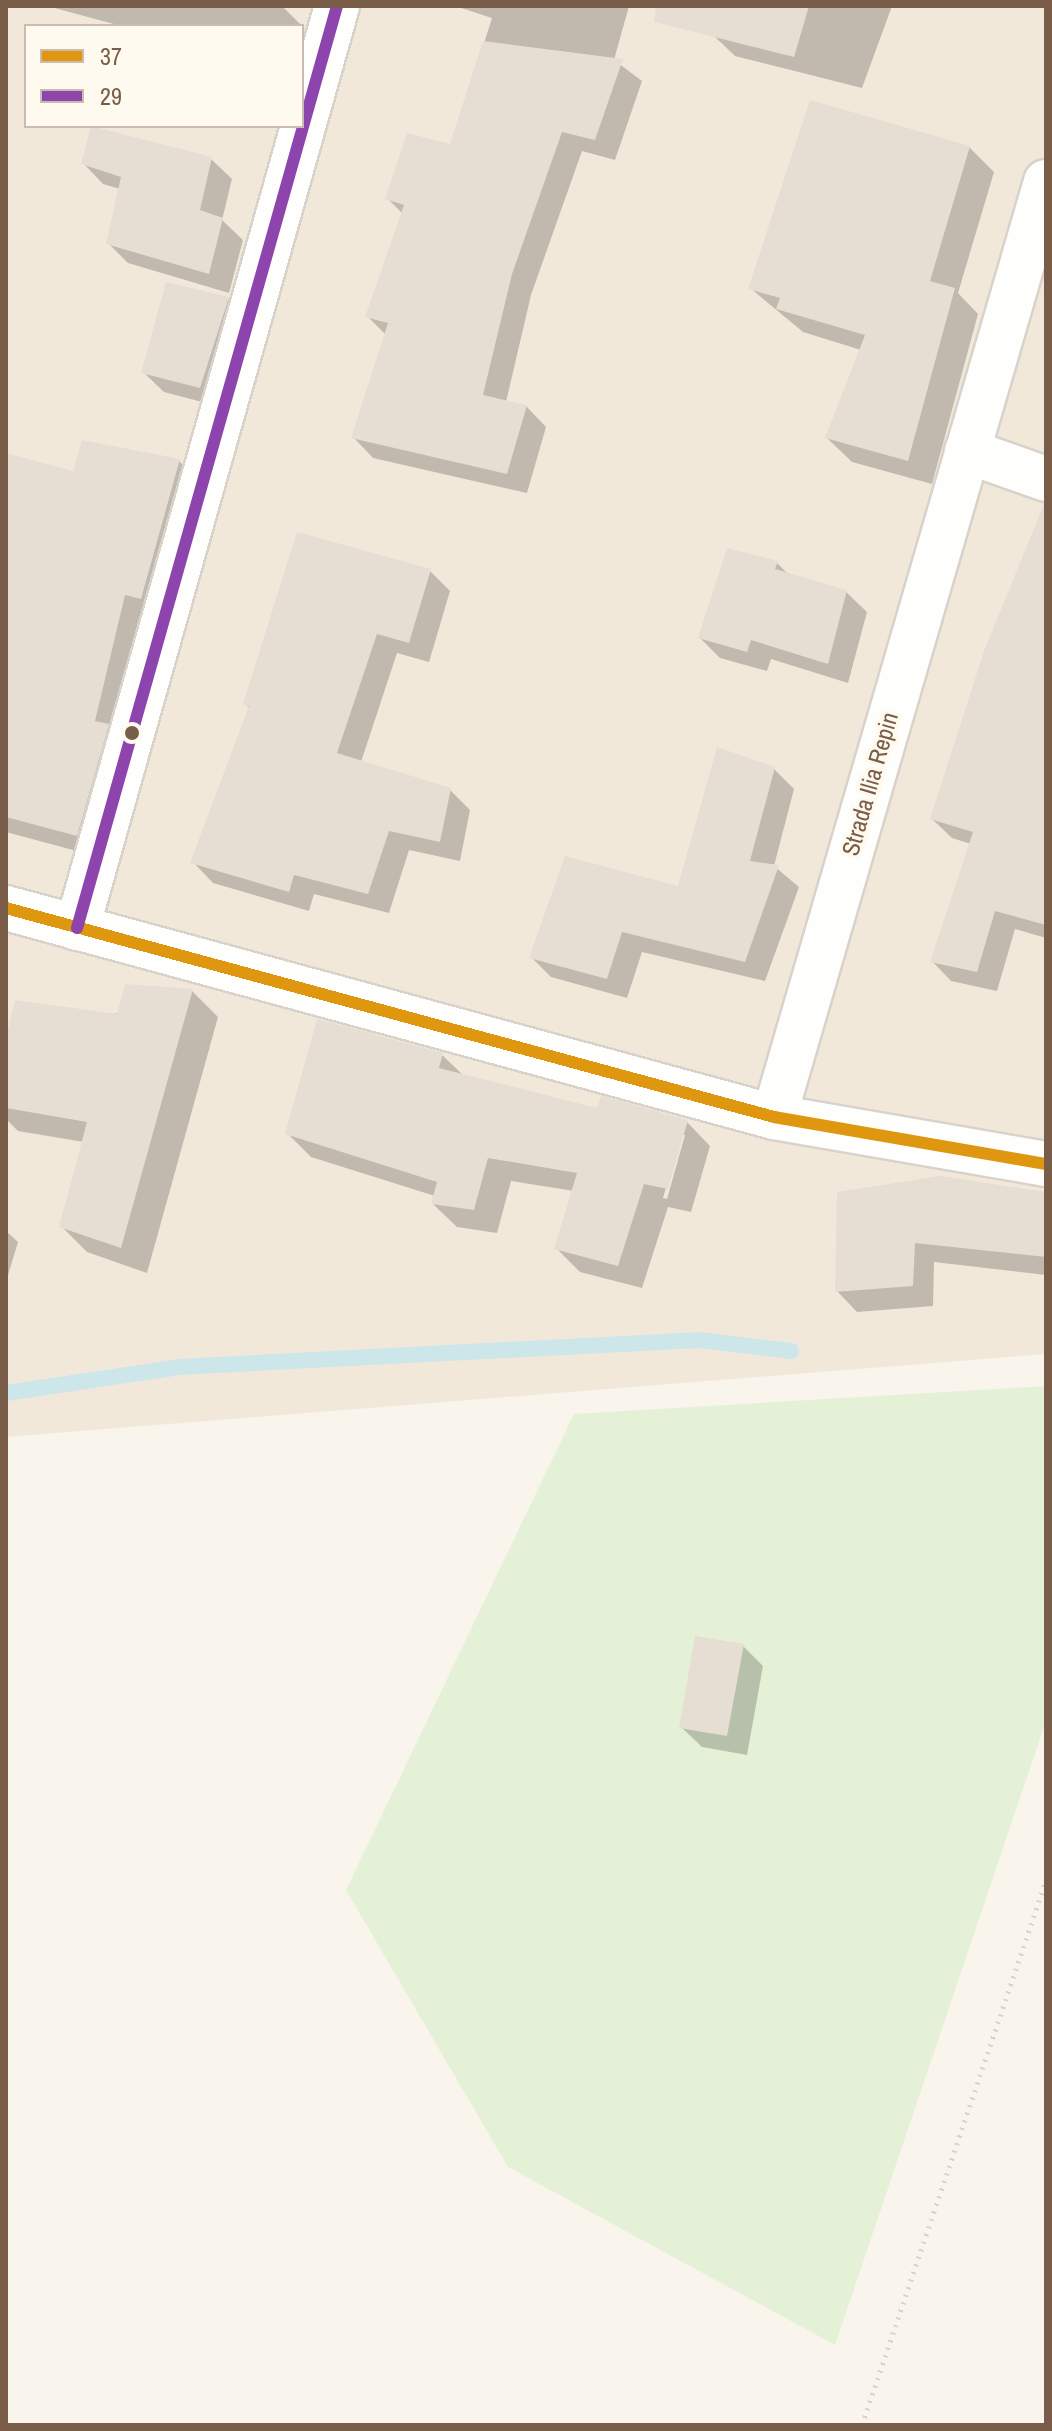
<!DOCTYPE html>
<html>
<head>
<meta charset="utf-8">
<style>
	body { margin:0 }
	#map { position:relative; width:1052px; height:2431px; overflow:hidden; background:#f9f5ed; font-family:"Archivo Narrow",sans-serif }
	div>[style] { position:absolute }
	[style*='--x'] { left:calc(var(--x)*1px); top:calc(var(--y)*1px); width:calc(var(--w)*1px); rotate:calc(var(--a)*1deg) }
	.residential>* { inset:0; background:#f2e8da }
	.green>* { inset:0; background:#e4f1d6 }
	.shadow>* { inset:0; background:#0003 }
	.stream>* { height:16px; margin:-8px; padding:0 8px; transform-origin:8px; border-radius:8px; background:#cde6ea }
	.building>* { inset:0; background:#e6ddd3 }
	.path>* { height:5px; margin-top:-2.5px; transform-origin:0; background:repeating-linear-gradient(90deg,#dbd4ce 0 2px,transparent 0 8px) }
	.roads { filter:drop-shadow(2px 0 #d8d2cb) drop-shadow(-2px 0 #d8d2cb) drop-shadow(0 2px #d8d2cb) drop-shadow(0 -2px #d8d2cb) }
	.minor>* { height:44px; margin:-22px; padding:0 22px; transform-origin:22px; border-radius:22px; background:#fefefc }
	.bus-1>* { height:12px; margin:-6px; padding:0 6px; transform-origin:6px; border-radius:6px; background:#de970f }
	.bus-2>* { height:12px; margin:-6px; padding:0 6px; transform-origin:6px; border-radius:6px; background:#8e44ad }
	.dots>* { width:22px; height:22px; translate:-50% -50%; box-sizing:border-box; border:4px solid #fffaef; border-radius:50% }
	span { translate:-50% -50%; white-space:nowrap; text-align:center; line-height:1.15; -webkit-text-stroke:7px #fffaef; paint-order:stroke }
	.street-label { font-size:24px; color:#7a5d49 }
	.frame { position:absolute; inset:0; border:8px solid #7a5d49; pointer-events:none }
	.legend { position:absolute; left:24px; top:24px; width:280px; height:104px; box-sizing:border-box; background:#fffaef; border:2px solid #cabbad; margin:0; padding:10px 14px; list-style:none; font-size:24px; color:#7a5d49 }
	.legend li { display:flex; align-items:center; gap:16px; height:40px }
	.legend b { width:40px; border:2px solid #cabbad }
</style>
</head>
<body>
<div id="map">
	<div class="residential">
		<i style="clip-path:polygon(evenodd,6px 6px,1046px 6px,1046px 1354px,6px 1437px,6px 6px,26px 26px,302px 26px,302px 126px,26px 126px,26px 26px)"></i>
	</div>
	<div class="green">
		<i style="clip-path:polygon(1046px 1386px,1046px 1721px,835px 2345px,508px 2167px,346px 1890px,574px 1414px)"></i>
	</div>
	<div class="shadow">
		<i style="clip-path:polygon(47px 6px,282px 6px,300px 24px,121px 26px)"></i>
		<i style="clip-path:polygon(455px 6px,629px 6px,614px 60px,642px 81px,615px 160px,582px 151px,531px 295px,506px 402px,526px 406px,546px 427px,527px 493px,373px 458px,353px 437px,386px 335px,367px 316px,403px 214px,388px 199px,451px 147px,492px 18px)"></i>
		<i style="clip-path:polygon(725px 6px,892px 6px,862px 88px,735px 56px,714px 36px)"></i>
		<i style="clip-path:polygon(969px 147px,994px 172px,958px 293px,978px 314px,932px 484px,852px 462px,827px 438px,861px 350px,803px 332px,750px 288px)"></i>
		<i style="clip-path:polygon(211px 159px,232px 179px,222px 220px,243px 240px,229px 293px,128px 263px,108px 243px,120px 189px,103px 184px,83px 163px)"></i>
		<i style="clip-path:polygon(228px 299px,248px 319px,221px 407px,164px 392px,143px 372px)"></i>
		<i style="clip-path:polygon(179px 461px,201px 483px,99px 857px,6px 832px,6px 478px)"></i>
		<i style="clip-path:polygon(777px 563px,789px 575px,846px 592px,867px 612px,848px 683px,771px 659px,767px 671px,720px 658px,700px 638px)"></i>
		<i style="clip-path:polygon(430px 571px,450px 591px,429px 662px,397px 653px,361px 762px,450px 790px,470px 810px,460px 861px,409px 850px,389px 913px,314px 894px,309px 911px,213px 883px,193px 862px,250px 709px,245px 703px)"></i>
		<i style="clip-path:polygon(1017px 576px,1046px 582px,1046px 938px,1015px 929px,997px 991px,951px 981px,932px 961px,971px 844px,952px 838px,932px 819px)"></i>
		<i style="clip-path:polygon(773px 768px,794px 789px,774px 866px,799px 887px,765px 981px,642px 952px,627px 998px,551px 977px,531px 957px,680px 889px)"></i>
		<i style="clip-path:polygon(192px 991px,218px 1017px,147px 1273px,87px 1252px,61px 1226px,84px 1142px,18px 1131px,6px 1119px,6px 1046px)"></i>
		<i style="clip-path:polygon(evenodd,442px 1055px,464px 1076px,599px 1110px,687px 1122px,710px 1146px,691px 1212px,668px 1207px,642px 1288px,580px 1272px,556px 1248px,574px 1191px,511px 1181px,497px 1233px,457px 1227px,433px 1204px,435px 1196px,311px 1157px,287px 1133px,442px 1055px,681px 1135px,685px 1135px,667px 1199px,663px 1198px,681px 1135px)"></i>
		<i style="clip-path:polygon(839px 1193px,1046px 1194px,1046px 1275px,934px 1262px,933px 1306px,857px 1312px,837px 1291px)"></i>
		<i style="clip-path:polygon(6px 1231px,18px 1242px,6px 1282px)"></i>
		<i style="clip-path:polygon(743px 1646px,763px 1666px,747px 1755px,702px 1747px,681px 1727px)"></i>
	</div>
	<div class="stream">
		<i style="--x:6;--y:1393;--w:175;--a:-8.5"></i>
		<i style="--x:179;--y:1367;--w:522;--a:-2.97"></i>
		<i style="--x:700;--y:1340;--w:92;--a:6.9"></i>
	</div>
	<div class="building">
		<i style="clip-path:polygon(656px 6px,809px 6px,794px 57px,654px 22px)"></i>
		<i style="clip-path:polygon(483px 41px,623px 59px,595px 140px,562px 132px,512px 274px,483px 395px,527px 405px,507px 474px,351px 438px,388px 323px,365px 317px,404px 205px,385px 199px,407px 133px,450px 144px)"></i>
		<i style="clip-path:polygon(810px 100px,970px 146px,930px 281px,955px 288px,908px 461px,825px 438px,865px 335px,776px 309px,780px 298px,748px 289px)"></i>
		<i style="clip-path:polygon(91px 126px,212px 157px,200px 210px,223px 218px,209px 274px,106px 244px,121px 177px,81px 164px)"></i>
		<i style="clip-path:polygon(166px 282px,229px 297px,200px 388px,141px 373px)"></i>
		<i style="clip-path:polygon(82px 440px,180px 459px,141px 599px,125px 595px,95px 721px,109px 724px,77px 836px,6px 817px,6px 453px,73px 471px)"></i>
		<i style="clip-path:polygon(1044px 504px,1046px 925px,995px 911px,977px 972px,930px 962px,973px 832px,930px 819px,984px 651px)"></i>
		<i style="clip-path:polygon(297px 532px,431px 569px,409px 643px,377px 634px,337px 753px,451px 788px,440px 842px,389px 831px,368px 894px,294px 875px,289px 892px,190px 863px,249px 706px,243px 704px)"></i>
		<i style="clip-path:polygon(727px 548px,778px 561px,775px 569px,847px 590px,828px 664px,751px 640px,747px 652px,698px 638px)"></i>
		<i style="clip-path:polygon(717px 747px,775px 767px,750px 861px,779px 865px,745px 962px,622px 932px,607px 979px,529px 958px,565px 856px,678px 886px)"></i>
		<i style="clip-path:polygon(125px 984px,193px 989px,121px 1248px,59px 1227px,87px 1122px,6px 1108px,6px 1038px,15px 1000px,117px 1014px)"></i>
		<i style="clip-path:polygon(317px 1019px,443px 1053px,439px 1068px,597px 1108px,601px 1096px,688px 1120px,668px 1189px,644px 1184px,618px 1266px,554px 1249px,577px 1173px,488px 1158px,474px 1210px,431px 1204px,437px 1182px,285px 1134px)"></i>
		<i style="clip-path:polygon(940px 1176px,1046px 1192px,1046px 1257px,915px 1243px,913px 1286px,835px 1292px,837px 1192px)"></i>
		<i style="clip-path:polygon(695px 1636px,744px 1644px,727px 1736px,679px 1728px)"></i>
	</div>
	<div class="path">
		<i style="--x:862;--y:2425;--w:575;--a:-71.34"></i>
	</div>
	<div class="roads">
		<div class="minor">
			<i style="--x:967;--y:451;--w:84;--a:19.5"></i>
			<i style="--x:6;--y:908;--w:796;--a:15.22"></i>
			<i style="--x:774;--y:1117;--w:276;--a:9.8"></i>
			<i style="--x:77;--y:928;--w:958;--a:-74.25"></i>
			<i style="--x:774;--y:1117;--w:974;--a:-73.78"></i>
		</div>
	</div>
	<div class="bus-1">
		<i style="--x:6;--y:908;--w:796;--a:15.22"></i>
		<i style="--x:774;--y:1117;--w:276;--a:9.8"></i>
	</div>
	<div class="bus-2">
		<i style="--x:77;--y:928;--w:958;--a:-74.25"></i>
	</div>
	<div class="dots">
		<i style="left:132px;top:733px;background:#7a5d49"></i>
	</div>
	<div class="street-label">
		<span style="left:870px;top:784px;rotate:-74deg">Strada Ilia Repin</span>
	</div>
	<div class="frame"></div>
	<ul class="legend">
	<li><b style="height:10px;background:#de970f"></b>37</li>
	<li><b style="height:10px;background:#8e44ad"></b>29</li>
	</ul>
</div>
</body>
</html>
